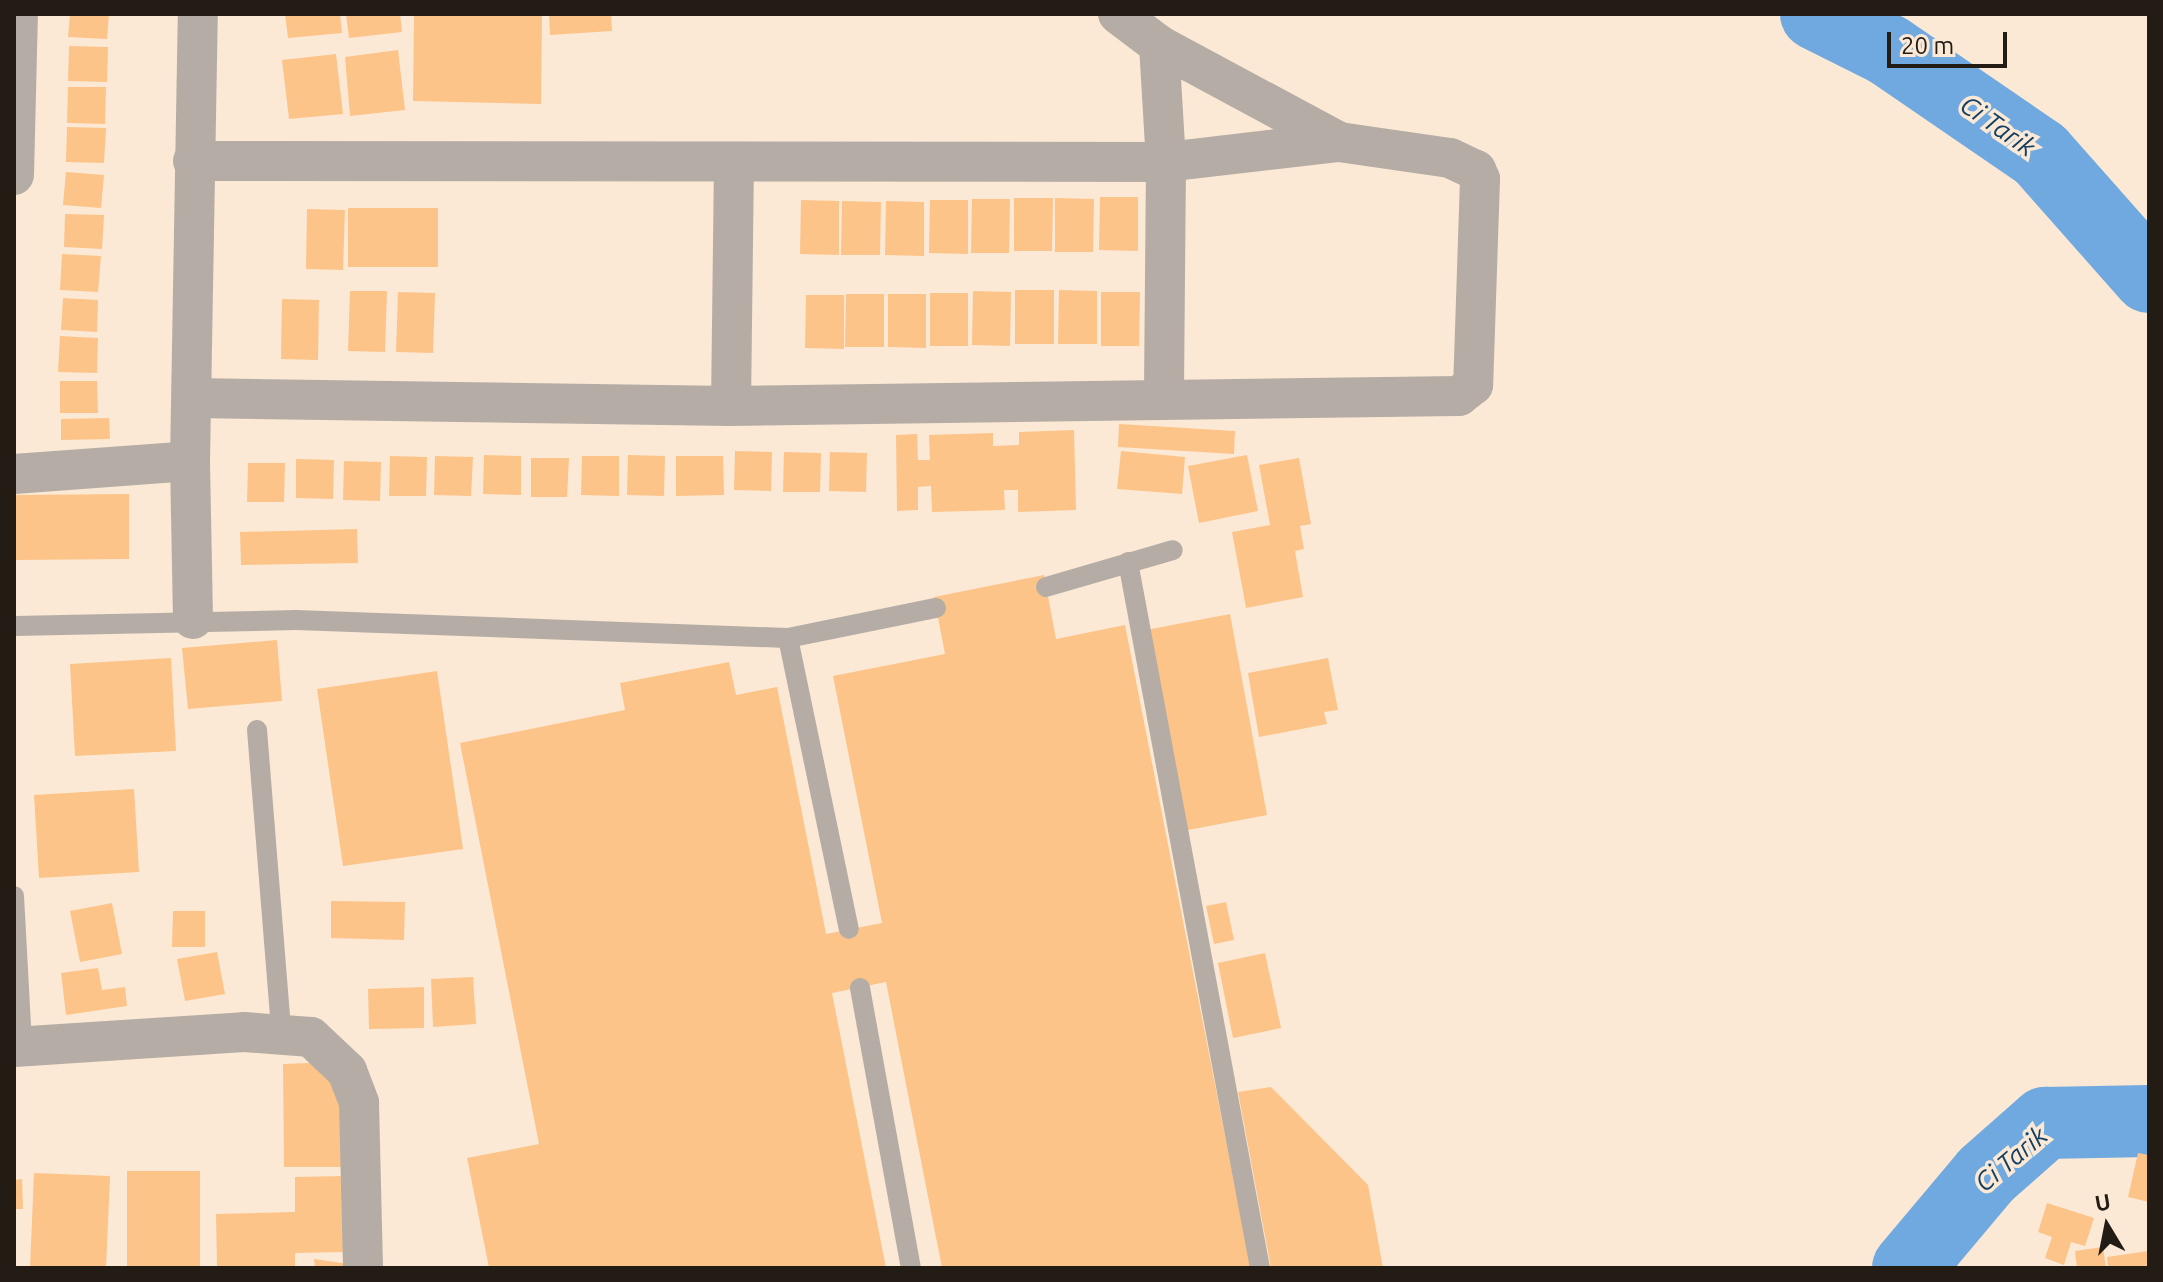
<!DOCTYPE html>
<html>
<head>
<meta charset="utf-8">
<style>
	body { margin:0 }
	#map { position:relative; width:2163px; height:1282px; overflow:hidden; background:#fbe9d6; font-family:Ubuntu,sans-serif }
	div>[style] { position:absolute }
	[style*='--x'] { left:calc(var(--x)*1px); top:calc(var(--y)*1px); width:calc(var(--w)*1px); rotate:calc(var(--a)*1deg) }
	.river>* { height:72px; margin:-36px; padding:0 36px; transform-origin:36px; border-radius:36px; background:#6fa9df }
	.building>* { inset:0; background:#fcc489 }
	.lane>* { height:20px; margin:-10px; padding:0 10px; transform-origin:10px; border-radius:10px; background:#b5ada5 }
	.street>* { height:40px; margin:-20px; padding:0 20px; transform-origin:20px; border-radius:20px; background:#b5ada5 }
	span { translate:-50% -50%; white-space:nowrap; text-align:center; line-height:1.15; -webkit-text-stroke:7px #fbe9d6; paint-order:stroke }
	.water-label { font-size:26px; color:#143f62; font-style:italic }
	.frame { position:absolute; inset:0; border:16px solid #221c15; pointer-events:none }
	.north { position:absolute; left:2067px; top:1186px; width:80px; height:80px; -webkit-text-stroke:6px #fbe9d6; paint-order:stroke; rotate:350deg; font-size:22px; font-weight:700; line-height:32px; text-align:center; color:#221c15 }
	.north::after { content:''; display:block; margin:auto; width:28px; height:36px; background:#221c15; clip-path:polygon(50% 0,100% 100%,50% 72%,0 100%) }
	.scale { position:absolute; left:1887px; top:32px; width:120px; height:36px; box-sizing:border-box; border:4px solid #221c15; border-top:0; padding-left:10px; font-size:24px; line-height:28px; white-space:nowrap; color:#221c15; -webkit-text-stroke:6px #fbe9d6; paint-order:stroke }
</style>
</head>
<body>
<div id="map">
	<div class="river">
		<i style="--x:1816;--y:14;--w:80;--a:26.6"></i>
		<i style="--x:1888;--y:50;--w:184;--a:34.4"></i>
		<i style="--x:2040;--y:154;--w:164;--a:48.5"></i>
		<i style="--x:1908;--y:1268;--w:121;--a:-50"></i>
		<i style="--x:1986;--y:1175;--w:79;--a:-41.4"></i>
		<i style="--x:2045;--y:1123;--w:104;--a:-1.1"></i>
	</div>
	<div class="building">
		<i style="clip-path:polygon(70px 14px,109px 14px,107px 39px,68px 37px)"></i>
		<i style="clip-path:polygon(285px 14px,340px 14px,342px 33px,288px 38px)"></i>
		<i style="clip-path:polygon(346px 14px,400px 14px,402px 32px,349px 38px)"></i>
		<i style="clip-path:polygon(414px 14px,542px 14px,541px 104px,413px 101px)"></i>
		<i style="clip-path:polygon(549px 14px,611px 14px,612px 31px,550px 35px)"></i>
		<i style="clip-path:polygon(69px 46px,108px 47px,107px 82px,68px 81px)"></i>
		<i style="clip-path:polygon(398px 50px,405px 110px,350px 116px,345px 57px)"></i>
		<i style="clip-path:polygon(336px 54px,343px 114px,289px 119px,282px 60px)"></i>
		<i style="clip-path:polygon(68px 87px,106px 87px,105px 124px,67px 123px)"></i>
		<i style="clip-path:polygon(67px 127px,106px 128px,104px 163px,66px 162px)"></i>
		<i style="clip-path:polygon(66px 172px,104px 175px,101px 208px,63px 205px)"></i>
		<i style="clip-path:polygon(1100px 197px,1138px 197px,1138px 251px,1099px 250px)"></i>
		<i style="clip-path:polygon(1014px 198px,1053px 198px,1052px 251px,1014px 251px)"></i>
		<i style="clip-path:polygon(1055px 198px,1094px 199px,1093px 252px,1055px 252px)"></i>
		<i style="clip-path:polygon(972px 199px,1010px 199px,1009px 253px,971px 253px)"></i>
		<i style="clip-path:polygon(801px 200px,839px 201px,839px 255px,800px 254px)"></i>
		<i style="clip-path:polygon(930px 200px,968px 200px,968px 254px,929px 253px)"></i>
		<i style="clip-path:polygon(842px 201px,881px 202px,880px 255px,841px 255px)"></i>
		<i style="clip-path:polygon(886px 201px,924px 202px,924px 256px,885px 255px)"></i>
		<i style="clip-path:polygon(348px 208px,438px 208px,438px 267px,348px 267px)"></i>
		<i style="clip-path:polygon(307px 209px,345px 210px,343px 270px,306px 269px)"></i>
		<i style="clip-path:polygon(65px 214px,104px 215px,102px 249px,64px 247px)"></i>
		<i style="clip-path:polygon(62px 254px,101px 256px,98px 292px,60px 290px)"></i>
		<i style="clip-path:polygon(1015px 290px,1054px 290px,1054px 344px,1015px 344px)"></i>
		<i style="clip-path:polygon(1059px 290px,1097px 291px,1097px 344px,1058px 344px)"></i>
		<i style="clip-path:polygon(350px 291px,387px 291px,385px 352px,348px 351px)"></i>
		<i style="clip-path:polygon(973px 291px,1011px 292px,1010px 346px,972px 345px)"></i>
		<i style="clip-path:polygon(398px 292px,435px 293px,433px 353px,396px 352px)"></i>
		<i style="clip-path:polygon(1101px 292px,1140px 292px,1139px 346px,1101px 346px)"></i>
		<i style="clip-path:polygon(930px 293px,968px 293px,968px 346px,930px 346px)"></i>
		<i style="clip-path:polygon(846px 294px,884px 294px,884px 347px,845px 347px)"></i>
		<i style="clip-path:polygon(888px 294px,926px 294px,926px 348px,888px 347px)"></i>
		<i style="clip-path:polygon(806px 295px,844px 295px,844px 349px,805px 348px)"></i>
		<i style="clip-path:polygon(63px 298px,98px 300px,97px 332px,61px 330px)"></i>
		<i style="clip-path:polygon(282px 299px,319px 300px,318px 360px,281px 359px)"></i>
		<i style="clip-path:polygon(60px 336px,98px 338px,97px 373px,58px 372px)"></i>
		<i style="clip-path:polygon(60px 381px,97px 381px,98px 413px,60px 413px)"></i>
		<i style="clip-path:polygon(109px 418px,110px 439px,61px 440px,61px 419px)"></i>
		<i style="clip-path:polygon(1119px 424px,1235px 431px,1234px 454px,1118px 447px)"></i>
		<i style="clip-path:polygon(1074px 430px,1076px 510px,1018px 512px,1018px 490px,1004px 490px,1005px 510px,932px 512px,931px 486px,918px 487px,918px 510px,897px 511px,896px 435px,917px 434px,918px 460px,930px 460px,929px 435px,993px 433px,993px 446px,1019px 445px,1019px 432px)"></i>
		<i style="clip-path:polygon(735px 451px,772px 452px,771px 491px,734px 490px)"></i>
		<i style="clip-path:polygon(1121px 451px,1185px 457px,1182px 494px,1117px 489px)"></i>
		<i style="clip-path:polygon(784px 452px,821px 453px,820px 492px,783px 492px)"></i>
		<i style="clip-path:polygon(830px 452px,867px 453px,866px 492px,829px 491px)"></i>
		<i style="clip-path:polygon(484px 455px,521px 456px,521px 495px,483px 494px)"></i>
		<i style="clip-path:polygon(628px 455px,665px 456px,664px 496px,627px 495px)"></i>
		<i style="clip-path:polygon(1247px 455px,1258px 511px,1199px 523px,1188px 466px)"></i>
		<i style="clip-path:polygon(390px 456px,427px 457px,426px 496px,389px 496px)"></i>
		<i style="clip-path:polygon(435px 456px,473px 457px,471px 496px,434px 495px)"></i>
		<i style="clip-path:polygon(582px 456px,619px 456px,619px 496px,581px 495px)"></i>
		<i style="clip-path:polygon(676px 456px,723px 456px,724px 495px,676px 496px)"></i>
		<i style="clip-path:polygon(531px 458px,569px 458px,567px 497px,531px 497px)"></i>
		<i style="clip-path:polygon(1299px 458px,1311px 524px,1300px 526px,1304px 549px,1295px 551px,1303px 597px,1246px 608px,1232px 532px,1270px 525px,1259px 465px)"></i>
		<i style="clip-path:polygon(296px 459px,334px 460px,333px 499px,296px 498px)"></i>
		<i style="clip-path:polygon(344px 461px,381px 462px,380px 501px,343px 500px)"></i>
		<i style="clip-path:polygon(248px 463px,285px 463px,284px 502px,247px 502px)"></i>
		<i style="clip-path:polygon(129px 494px,129px 559px,14px 560px,14px 495px)"></i>
		<i style="clip-path:polygon(357px 529px,358px 563px,241px 565px,240px 532px)"></i>
		<i style="clip-path:polygon(1044px 575px,1056px 639px,1125px 625px,1251px 1268px,942px 1268px,886px 982px,832px 993px,886px 1268px,489px 1268px,467px 1158px,539px 1144px,460px 743px,625px 710px,620px 683px,729px 662px,736px 695px,777px 687px,826px 934px,882px 923px,833px 676px,945px 654px,934px 597px)"></i>
		<i style="clip-path:polygon(1230px 614px,1267px 815px,1183px 831px,1146px 630px)"></i>
		<i style="clip-path:polygon(277px 640px,282px 701px,188px 709px,182px 648px)"></i>
		<i style="clip-path:polygon(171px 658px,176px 751px,75px 756px,70px 664px)"></i>
		<i style="clip-path:polygon(1328px 658px,1338px 710px,1324px 712px,1327px 724px,1259px 737px,1248px 673px)"></i>
		<i style="clip-path:polygon(437px 671px,463px 849px,343px 866px,317px 689px)"></i>
		<i style="clip-path:polygon(134px 789px,139px 872px,39px 878px,34px 795px)"></i>
		<i style="clip-path:polygon(331px 901px,405px 902px,404px 940px,331px 938px)"></i>
		<i style="clip-path:polygon(1226px 902px,1234px 940px,1214px 944px,1206px 906px)"></i>
		<i style="clip-path:polygon(112px 903px,122px 954px,80px 962px,70px 911px)"></i>
		<i style="clip-path:polygon(173px 911px,205px 911px,205px 947px,172px 947px)"></i>
		<i style="clip-path:polygon(217px 952px,225px 994px,185px 1001px,177px 959px)"></i>
		<i style="clip-path:polygon(1265px 953px,1281px 1028px,1233px 1038px,1218px 963px)"></i>
		<i style="clip-path:polygon(98px 968px,102px 990px,125px 987px,127px 1006px,66px 1015px,61px 973px)"></i>
		<i style="clip-path:polygon(473px 977px,476px 1024px,433px 1027px,431px 979px)"></i>
		<i style="clip-path:polygon(424px 987px,424px 1028px,369px 1029px,368px 989px)"></i>
		<i style="clip-path:polygon(335px 1062px,351px 1167px,284px 1167px,283px 1064px)"></i>
		<i style="clip-path:polygon(1271px 1087px,1368px 1185px,1383px 1268px,1271px 1268px,1238px 1092px)"></i>
		<i style="clip-path:polygon(2138px 1153px,2149px 1155px,2149px 1202px,2128px 1197px)"></i>
		<i style="clip-path:polygon(127px 1171px,200px 1171px,200px 1268px,127px 1268px)"></i>
		<i style="clip-path:polygon(34px 1173px,110px 1176px,106px 1268px,30px 1268px)"></i>
		<i style="clip-path:polygon(345px 1176px,345px 1252px,295px 1253px,295px 1268px,217px 1268px,216px 1214px,295px 1212px,295px 1177px)"></i>
		<i style="clip-path:polygon(22px 1179px,23px 1209px,14px 1209px,14px 1180px)"></i>
		<i style="clip-path:polygon(2047px 1203px,2094px 1218px,2085px 1246px,2071px 1242px,2064px 1265px,2045px 1258px,2052px 1237px,2038px 1232px)"></i>
		<i style="clip-path:polygon(2103px 1247px,2106px 1268px,2077px 1268px,2075px 1251px)"></i>
		<i style="clip-path:polygon(2148px 1251px,2149px 1268px,2108px 1268px,2107px 1257px)"></i>
		<i style="clip-path:polygon(314px 1259px,349px 1264px,349px 1268px,315px 1268px)"></i>
	</div>
	<div class="lane">
		<i style="--x:1128;--y:562;--w:718;--a:79.41"></i>
		<i style="--x:1046;--y:587;--w:132;--a:-16.2"></i>
		<i style="--x:14;--y:626;--w:282;--a:-1.2"></i>
		<i style="--x:296;--y:620;--w:492;--a:2.1"></i>
		<i style="--x:788;--y:638;--w:151;--a:-11.5"></i>
		<i style="--x:788;--y:638;--w:297;--a:78.2"></i>
		<i style="--x:257;--y:730;--w:302;--a:85.4"></i>
		<i style="--x:14;--y:896;--w:149;--a:86.9"></i>
		<i style="--x:860;--y:988;--w:285;--a:79.7"></i>
	</div>
	<div class="street">
		<i style="--x:1118;--y:14;--w:51;--a:37.1"></i>
		<i style="--x:1159;--y:45;--w:204;--a:28.3"></i>
		<i style="--x:1159;--y:45;--w:117;--a:86.6"></i>
		<i style="--x:1166;--y:162;--w:238;--a:90.5"></i>
		<i style="--x:193;--y:161;--w:973;--a:0.06"></i>
		<i style="--x:1166;--y:162;--w:174;--a:-6.6"></i>
		<i style="--x:1339;--y:142;--w:112;--a:8.2"></i>
		<i style="--x:1450;--y:158;--w:29;--a:25"></i>
		<i style="--x:1476;--y:170;--w:10;--a:66"></i>
		<i style="--x:1480;--y:179;--w:206;--a:91.9"></i>
		<i style="--x:1473;--y:385;--w:18;--a:142"></i>
		<i style="--x:1459;--y:396;--w:728;--a:179.21"></i>
		<i style="--x:731;--y:406;--w:538;--a:-179.15"></i>
		<i style="--x:14;--y:175;--w:161;--a:-88.6"></i>
		<i style="--x:731;--y:406;--w:243;--a:-89.3"></i>
		<i style="--x:14;--y:474;--w:176;--a:-4.2"></i>
		<i style="--x:193;--y:619;--w:158;--a:-91.1"></i>
		<i style="--x:190;--y:461;--w:447;--a:-89"></i>
		<i style="--x:14;--y:1047;--w:230;--a:-3.7"></i>
		<i style="--x:244;--y:1032;--w:67;--a:4.3"></i>
		<i style="--x:311;--y:1037;--w:50;--a:43.4"></i>
		<i style="--x:347;--y:1071;--w:34;--a:69"></i>
		<i style="--x:359;--y:1103;--w:165;--a:88.6"></i>
	</div>
	<div class="water-label">
		<span style="left:1998px;top:126px;rotate:35deg">Ci Tarik</span>
		<span style="left:2011px;top:1159px;rotate:-40deg">Ci Tarik</span>
	</div>
	<div class="frame"></div>
	<div class="north">U</div>
	<div class="scale">20 m</div>
</div>
</body>
</html>
